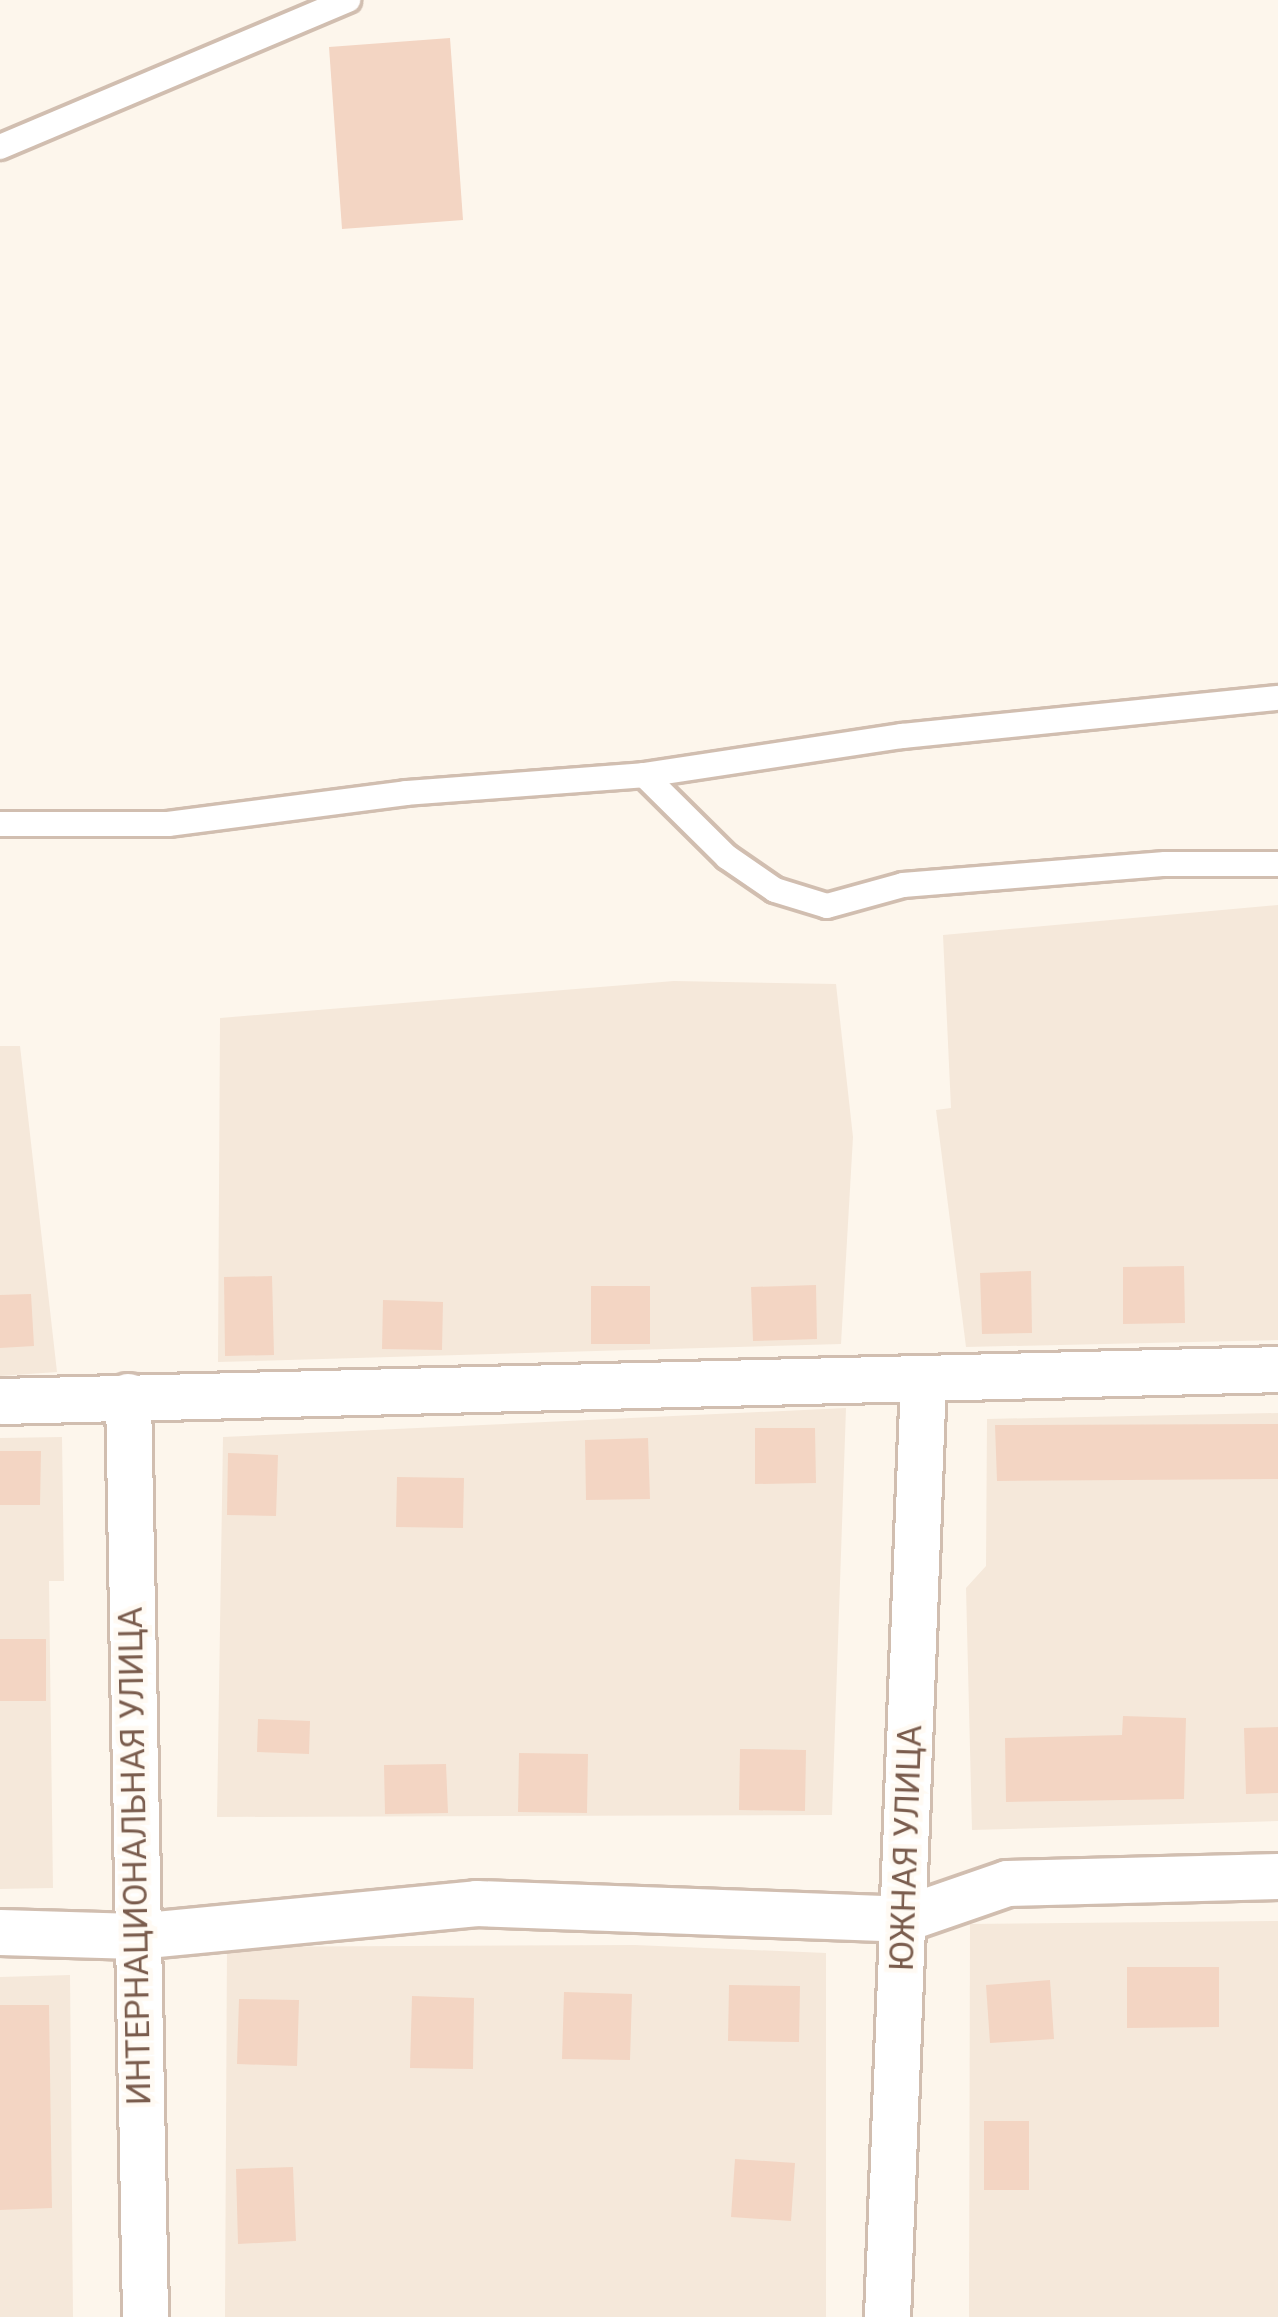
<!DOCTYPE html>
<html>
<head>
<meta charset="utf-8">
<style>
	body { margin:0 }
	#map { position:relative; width:1278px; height:2317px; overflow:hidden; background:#fdf6ec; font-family:Roboto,sans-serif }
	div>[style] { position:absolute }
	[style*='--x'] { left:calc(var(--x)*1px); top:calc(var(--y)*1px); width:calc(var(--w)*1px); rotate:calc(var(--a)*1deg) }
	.residential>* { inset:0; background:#f5e8da }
	.building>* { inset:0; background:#f3d5c3 }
	.roads { filter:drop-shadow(3px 0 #d1beb0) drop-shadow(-3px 0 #d1beb0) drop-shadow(0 3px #d1beb0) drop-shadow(0 -3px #d1beb0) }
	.lane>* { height:24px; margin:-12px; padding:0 12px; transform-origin:12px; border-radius:12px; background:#fff }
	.street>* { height:45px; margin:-22.5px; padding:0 22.5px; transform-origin:22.5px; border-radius:22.5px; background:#fff }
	span { translate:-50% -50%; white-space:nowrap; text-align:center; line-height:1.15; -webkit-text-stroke:9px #fffaf3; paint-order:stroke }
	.street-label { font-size:33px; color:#7a5c4d }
</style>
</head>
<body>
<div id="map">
	<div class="residential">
		<i style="clip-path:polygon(1278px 905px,1278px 1340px,966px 1347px,936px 1110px,951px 1108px,943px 935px)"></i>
		<i style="clip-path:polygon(674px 981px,836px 984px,853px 1137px,841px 1344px,218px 1362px,220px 1018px)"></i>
		<i style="clip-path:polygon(0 1046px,20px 1046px,57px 1372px,0 1376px)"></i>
		<i style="clip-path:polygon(846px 1408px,832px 1815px,217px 1817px,223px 1437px)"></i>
		<i style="clip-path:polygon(1278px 1413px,1278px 1821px,972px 1830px,966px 1588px,986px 1566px,987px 1419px)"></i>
		<i style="clip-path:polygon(62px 1437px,64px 1581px,49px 1581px,53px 1888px,0 1889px,0 1438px)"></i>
		<i style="clip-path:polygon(1278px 1921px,1278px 2317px,969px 2317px,970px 1924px)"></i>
		<i style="clip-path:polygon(635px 1945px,826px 1953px,826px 2317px,225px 2317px,227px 1947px)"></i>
		<i style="clip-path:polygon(70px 1975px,73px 2317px,0 2317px,0 1977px)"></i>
	</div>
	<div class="building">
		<i style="clip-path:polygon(450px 38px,463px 220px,342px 229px,329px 47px)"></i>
		<i style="clip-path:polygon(1184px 1266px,1185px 1323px,1123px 1324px,1123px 1267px)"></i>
		<i style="clip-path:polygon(1031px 1271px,1032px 1333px,982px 1334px,980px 1273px)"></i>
		<i style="clip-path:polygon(272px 1276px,274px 1355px,225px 1356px,224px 1277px)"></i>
		<i style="clip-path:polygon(816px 1285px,817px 1339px,753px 1341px,751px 1287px)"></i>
		<i style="clip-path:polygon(591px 1286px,650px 1286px,650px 1344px,591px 1344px)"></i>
		<i style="clip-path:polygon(31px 1294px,34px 1346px,0 1348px,0 1295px)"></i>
		<i style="clip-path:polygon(383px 1300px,443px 1302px,442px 1350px,382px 1349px)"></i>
		<i style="clip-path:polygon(1278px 1424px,1278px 1479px,997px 1481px,995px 1425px)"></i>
		<i style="clip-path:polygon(755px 1428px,815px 1428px,816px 1483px,755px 1484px)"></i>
		<i style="clip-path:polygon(648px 1438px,650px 1499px,586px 1500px,585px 1440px)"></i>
		<i style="clip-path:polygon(0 1451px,41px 1451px,40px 1505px,0 1505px)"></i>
		<i style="clip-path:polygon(228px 1453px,278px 1455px,276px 1516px,227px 1515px)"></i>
		<i style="clip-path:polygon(397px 1477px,464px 1478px,463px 1528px,396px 1527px)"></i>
		<i style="clip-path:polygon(0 1639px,46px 1639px,46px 1701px,0 1701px)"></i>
		<i style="clip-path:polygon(1123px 1716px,1186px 1718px,1184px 1799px,1006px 1802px,1005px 1738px,1122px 1735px)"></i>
		<i style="clip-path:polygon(258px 1719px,310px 1721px,309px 1754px,257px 1752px)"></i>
		<i style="clip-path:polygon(1278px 1727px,1278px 1793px,1246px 1794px,1244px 1728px)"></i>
		<i style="clip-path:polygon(740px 1749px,806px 1750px,805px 1811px,739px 1810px)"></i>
		<i style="clip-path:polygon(519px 1753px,588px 1754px,587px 1813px,518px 1812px)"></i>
		<i style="clip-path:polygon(446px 1764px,448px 1813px,385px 1814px,384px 1765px)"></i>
		<i style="clip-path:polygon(1127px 1967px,1219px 1967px,1219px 2027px,1127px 2028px)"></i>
		<i style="clip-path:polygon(1050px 1980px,1054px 2039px,990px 2043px,986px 1985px)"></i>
		<i style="clip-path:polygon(729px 1985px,800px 1986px,799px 2042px,728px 2041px)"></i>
		<i style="clip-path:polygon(564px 1992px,632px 1994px,630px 2060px,562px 2059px)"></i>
		<i style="clip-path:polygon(412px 1996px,474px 1998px,473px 2069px,410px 2068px)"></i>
		<i style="clip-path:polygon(239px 1999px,299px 2000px,297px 2066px,237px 2064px)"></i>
		<i style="clip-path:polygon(0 2005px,49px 2005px,52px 2208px,0 2210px)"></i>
		<i style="clip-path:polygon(984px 2121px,1029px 2121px,1029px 2190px,984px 2190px)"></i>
		<i style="clip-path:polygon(735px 2159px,795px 2163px,791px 2221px,731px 2217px)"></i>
		<i style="clip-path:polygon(293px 2167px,296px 2241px,238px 2244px,236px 2169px)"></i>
	</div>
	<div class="roads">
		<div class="lane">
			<i style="--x:0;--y:147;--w:378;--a:-22.9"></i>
			<i style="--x:644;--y:775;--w:261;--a:-8.6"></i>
			<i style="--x:902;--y:736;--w:378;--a:-5.8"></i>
			<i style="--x:0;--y:824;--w:168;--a:0"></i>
			<i style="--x:168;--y:824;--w:240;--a:-7.4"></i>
			<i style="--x:406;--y:793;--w:239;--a:-4.3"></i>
			<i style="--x:644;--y:775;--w:117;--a:44.7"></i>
			<i style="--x:727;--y:857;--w:58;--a:34.5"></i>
			<i style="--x:775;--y:890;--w:54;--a:17.1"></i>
			<i style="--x:827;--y:906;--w:79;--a:-15.4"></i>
			<i style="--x:903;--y:885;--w:263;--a:-4.6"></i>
			<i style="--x:1165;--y:864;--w:113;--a:0"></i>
		</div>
		<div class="street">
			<i style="--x:128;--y:1396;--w:921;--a:88.94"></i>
			<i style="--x:0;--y:1401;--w:1278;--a:-1.43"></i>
			<i style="--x:0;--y:1932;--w:136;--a:1.7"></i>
			<i style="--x:136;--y:1936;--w:342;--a:-5.5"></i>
			<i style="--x:476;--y:1903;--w:427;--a:2.1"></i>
			<i style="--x:903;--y:1919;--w:110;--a:-19.1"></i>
			<i style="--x:1007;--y:1883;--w:271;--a:-1.5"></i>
			<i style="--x:887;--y:2317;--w:938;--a:-87.8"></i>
		</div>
	</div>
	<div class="street-label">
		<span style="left:906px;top:1848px;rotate:-88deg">ЮЖНАЯ УЛИЦА</span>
		<span style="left:135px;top:1856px;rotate:-91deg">ИНТЕРНАЦИОНАЛЬНАЯ УЛИЦА</span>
	</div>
</div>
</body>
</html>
